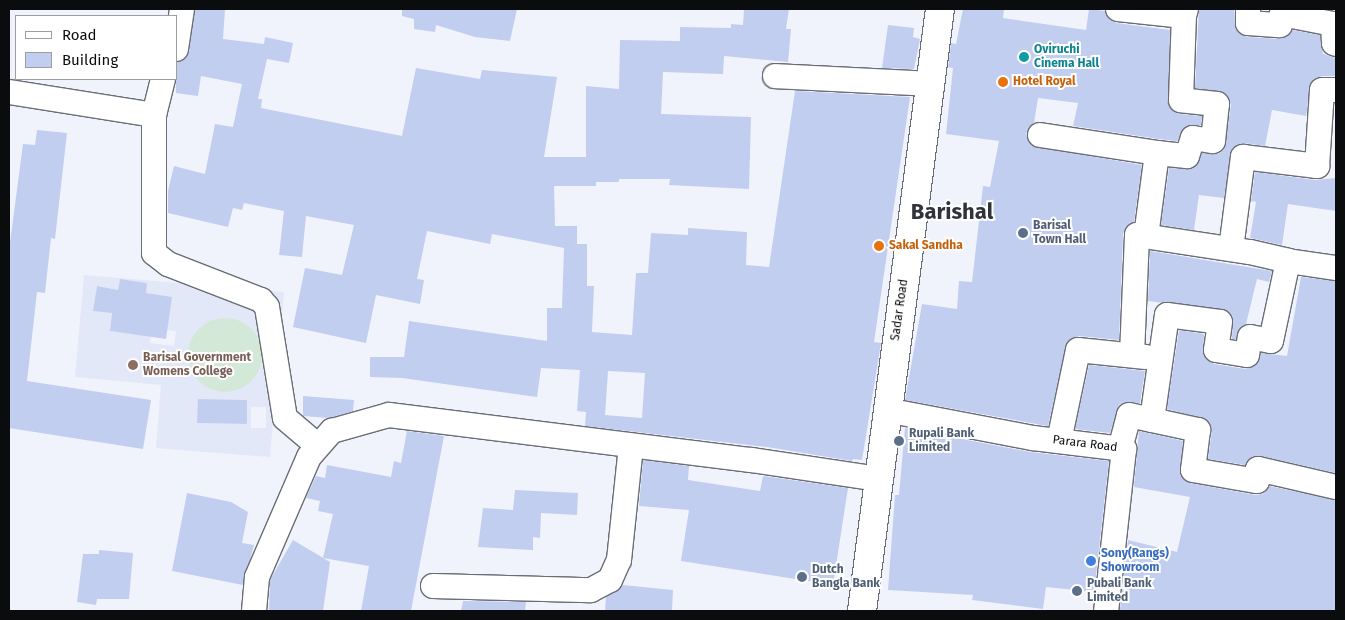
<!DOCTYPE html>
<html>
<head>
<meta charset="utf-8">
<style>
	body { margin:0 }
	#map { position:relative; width:1345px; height:620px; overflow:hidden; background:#f0f3fc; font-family:"Fira Sans",sans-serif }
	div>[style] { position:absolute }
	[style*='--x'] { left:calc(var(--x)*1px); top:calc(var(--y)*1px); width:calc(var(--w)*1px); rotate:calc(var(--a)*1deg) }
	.built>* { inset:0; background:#e2e8f8 }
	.green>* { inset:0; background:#d4e8d8 }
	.round { border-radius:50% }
	.building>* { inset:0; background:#c2ceef }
	.roads { filter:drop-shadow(1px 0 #6a6d75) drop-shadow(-1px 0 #6a6d75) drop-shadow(0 1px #6a6d75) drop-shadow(0 -1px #6a6d75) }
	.street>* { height:24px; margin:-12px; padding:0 12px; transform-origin:12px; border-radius:12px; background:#fff }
	.primary>* { height:28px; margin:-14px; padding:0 14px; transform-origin:14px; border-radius:14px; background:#fff }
	.dots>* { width:14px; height:14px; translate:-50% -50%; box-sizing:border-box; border:2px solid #fff; border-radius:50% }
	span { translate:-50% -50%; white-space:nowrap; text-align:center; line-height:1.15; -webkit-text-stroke:4px #fff; paint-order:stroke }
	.culture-label { font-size:12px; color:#0d838f; font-weight:700 }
	.left { translate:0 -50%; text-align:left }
	.food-label { font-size:12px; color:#c56008; font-weight:700 }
	.service-label { font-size:12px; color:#4e5e75; font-weight:700 }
	.street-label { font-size:12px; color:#0a0c0e }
	.education-label { font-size:12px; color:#785e54; font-weight:700 }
	.shop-label { font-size:12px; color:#366cbe; font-weight:700 }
	.town-label { font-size:22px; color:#30333a; font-weight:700 }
	.frame { position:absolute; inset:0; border:10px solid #0a0c0e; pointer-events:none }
	.legend { position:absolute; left:15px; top:15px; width:162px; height:65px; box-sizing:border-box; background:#fff; border:1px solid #9d9e9f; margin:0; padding:6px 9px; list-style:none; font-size:15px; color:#0a0c0e }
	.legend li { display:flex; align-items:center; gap:10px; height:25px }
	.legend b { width:25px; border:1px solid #9d9e9f }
</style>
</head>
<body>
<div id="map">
	<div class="built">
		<i style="clip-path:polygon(evenodd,84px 275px,284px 292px,270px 457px,156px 448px,161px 385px,75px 377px,84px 275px,120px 279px,147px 283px,139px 335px,110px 331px,112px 313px,94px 311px,97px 286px,118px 290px,120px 279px,84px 275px,152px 328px,176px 331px,174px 346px,150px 343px,152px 328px,84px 275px,198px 399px,247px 400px,247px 424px,198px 423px,198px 399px,84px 275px,251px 407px,266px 407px,266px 428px,251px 428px,251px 407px)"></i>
	</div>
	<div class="green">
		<i class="round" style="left:188px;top:318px;width:74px;height:74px"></i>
	</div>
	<div class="building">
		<i style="clip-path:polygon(evenodd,195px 9px,225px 9px,223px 39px,264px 44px,265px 37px,293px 43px,289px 63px,267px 59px,258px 99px,262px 99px,261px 108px,402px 136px,416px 68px,480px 79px,482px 70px,557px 77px,544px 157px,586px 157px,586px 86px,619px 89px,620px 40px,680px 41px,680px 27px,731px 28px,731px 24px,743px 25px,744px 9px,789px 9px,786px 29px,791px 29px,788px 62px,724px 56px,723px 74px,663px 72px,661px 114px,751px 117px,749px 189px,669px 185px,670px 179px,619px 179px,619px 182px,596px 182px,596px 186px,554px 186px,555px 226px,577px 226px,577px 244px,587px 244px,587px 286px,594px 286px,592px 332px,632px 335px,636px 273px,648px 273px,651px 233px,688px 235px,688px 228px,747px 232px,746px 265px,769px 267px,795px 91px,910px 97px,874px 342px,881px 343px,862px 460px,853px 459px,852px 461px,767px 447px,585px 426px,586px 412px,577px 411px,580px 370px,541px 368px,537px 397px,402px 378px,370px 377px,370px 357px,404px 357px,409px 321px,547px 341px,547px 308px,562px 308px,564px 248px,492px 234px,490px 244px,427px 231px,417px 279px,424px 280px,420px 304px,376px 295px,366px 343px,293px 327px,305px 268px,342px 275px,354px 225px,306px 216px,302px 257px,279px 255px,284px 211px,244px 203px,242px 210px,233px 208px,228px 227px,168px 213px,168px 191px,174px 166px,205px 174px,215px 124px,233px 127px,242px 84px,201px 76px,198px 96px,176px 93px,176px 62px,186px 58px,189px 52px,195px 9px,608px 371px,645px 373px,642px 418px,605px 415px,608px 371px)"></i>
		<i style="clip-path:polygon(402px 9px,517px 9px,510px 41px,475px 37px,436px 25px,435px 32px,414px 29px,414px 19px,402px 16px)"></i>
		<i style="clip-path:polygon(963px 9px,1004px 9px,1003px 18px,1086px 30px,1089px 9px,1105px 11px,1110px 20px,1116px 23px,1170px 30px,1169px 106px,1179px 114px,1202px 116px,1201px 125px,1184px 128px,1177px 141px,1159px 139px,1073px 126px,1078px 103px,1038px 98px,1034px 123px,1026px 133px,1032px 146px,1142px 165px,1134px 222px,1126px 227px,1123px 234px,1119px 340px,1079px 336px,1067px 342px,1048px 426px,905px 400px,922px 304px,957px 309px,959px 281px,972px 282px,983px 186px,990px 187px,999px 141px,946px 134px,953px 68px,948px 67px,951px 43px,956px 44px)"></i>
		<i style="clip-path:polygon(1199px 9px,1234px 9px,1236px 29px,1247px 37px,1280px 39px,1292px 30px,1320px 35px,1323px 54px,1336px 58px,1336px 76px,1322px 76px,1311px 82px,1306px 116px,1272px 110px,1265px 146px,1244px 143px,1232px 148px,1224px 198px,1199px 195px,1194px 230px,1161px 225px,1169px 168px,1191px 169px,1197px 165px,1202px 153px,1218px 154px,1224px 150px,1231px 105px,1225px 93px,1195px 88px)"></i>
		<i style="clip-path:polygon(888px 25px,914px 28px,913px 37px,920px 39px,914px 69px,882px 68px)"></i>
		<i style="clip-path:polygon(37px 130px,67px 133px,55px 239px,51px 238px,45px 293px,37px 292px,27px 381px,151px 400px,143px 449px,9px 428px,9px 250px,23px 144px,35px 145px)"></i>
		<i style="clip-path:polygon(1255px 172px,1315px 180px,1336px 178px,1336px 211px,1288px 204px,1282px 245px,1250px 238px,1256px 202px,1251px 201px)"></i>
		<i style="clip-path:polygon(1150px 251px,1272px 271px,1269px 282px,1257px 279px,1246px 324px,1239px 329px,1236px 339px,1232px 339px,1233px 317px,1228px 311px,1148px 301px)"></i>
		<i style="clip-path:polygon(1301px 277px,1336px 281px,1336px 473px,1261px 456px,1253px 456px,1245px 465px,1208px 459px,1212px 431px,1207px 420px,1167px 409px,1179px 330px,1204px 334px,1203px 355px,1214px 364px,1245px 369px,1257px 364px,1261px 353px,1287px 356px)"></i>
		<i style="clip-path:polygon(120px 279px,147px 283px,146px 293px,172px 297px,166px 339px,110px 331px,112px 313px,93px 311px,97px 286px,118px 290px)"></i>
		<i style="clip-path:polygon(1089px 365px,1145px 371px,1140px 403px,1125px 402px,1119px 405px,1110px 433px,1075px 429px)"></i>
		<i style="clip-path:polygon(303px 396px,354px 400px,353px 411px,329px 418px,303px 416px)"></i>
		<i style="clip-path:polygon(198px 399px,247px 400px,247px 424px,197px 423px)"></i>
		<i style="clip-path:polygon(905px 428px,1030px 452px,1109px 461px,1094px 592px,1046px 587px,1043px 609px,972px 600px,973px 595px,888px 590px,895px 495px,899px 495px)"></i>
		<i style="clip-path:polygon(407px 431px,444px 436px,411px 611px,361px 611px,369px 566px,323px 558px,333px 514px,318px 511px,320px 501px,306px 498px,316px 476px,325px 478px,327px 465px,391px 477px,394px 461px,401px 463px)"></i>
		<i style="clip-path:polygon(1139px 431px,1183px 441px,1180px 475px,1190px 483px,1255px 495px,1263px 494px,1269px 486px,1336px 500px,1336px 611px,1120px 610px,1128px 540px,1177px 552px,1190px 497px,1134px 487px)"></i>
		<i style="clip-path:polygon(643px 460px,689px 466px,688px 480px,760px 491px,763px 476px,848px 488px,833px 585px,681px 561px,689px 510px,639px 506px)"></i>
		<i style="clip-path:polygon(515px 490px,578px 493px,577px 515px,541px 513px,540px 538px,533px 537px,533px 550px,478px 547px,483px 508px,513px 510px)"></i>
		<i style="clip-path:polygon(187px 493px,231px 502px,248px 512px,242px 543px,254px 545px,243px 585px,172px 571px)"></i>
		<i style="clip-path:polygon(293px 540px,330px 562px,323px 611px,269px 611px,270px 580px)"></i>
		<i style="clip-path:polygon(99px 550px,133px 553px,129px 599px,97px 599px,96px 605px,77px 602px,83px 554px,99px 554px)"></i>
		<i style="clip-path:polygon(623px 585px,673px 590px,672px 611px,605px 611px,606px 597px)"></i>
		<i style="clip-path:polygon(463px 601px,526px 602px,525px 611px,461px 611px)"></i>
	</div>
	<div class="roads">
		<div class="street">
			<i style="--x:1118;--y:9;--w:66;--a:6.1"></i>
			<i style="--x:1184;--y:16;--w:7;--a:-74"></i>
			<i style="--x:1248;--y:9;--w:14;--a:90"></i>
			<i style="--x:1248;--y:23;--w:32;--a:4"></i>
			<i style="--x:1280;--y:25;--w:11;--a:-80"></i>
			<i style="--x:1282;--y:14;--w:52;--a:11.1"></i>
			<i style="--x:1333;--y:24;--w:19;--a:87"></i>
			<i style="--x:1334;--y:43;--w:2;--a:27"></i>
			<i style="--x:176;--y:49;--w:40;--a:-81.5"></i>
			<i style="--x:775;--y:76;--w:156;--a:2.9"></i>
			<i style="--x:163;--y:79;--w:37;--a:104"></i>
			<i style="--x:154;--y:115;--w:138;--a:90"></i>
			<i style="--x:154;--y:253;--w:18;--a:38"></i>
			<i style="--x:168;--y:264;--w:100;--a:21.2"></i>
			<i style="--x:261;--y:300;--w:9;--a:49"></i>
			<i style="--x:267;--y:307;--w:112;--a:80.8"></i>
			<i style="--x:285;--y:418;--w:43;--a:40.3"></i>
			<i style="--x:9;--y:92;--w:147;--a:9"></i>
			<i style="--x:1040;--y:135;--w:118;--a:8.7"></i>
			<i style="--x:1157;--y:153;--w:84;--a:97.5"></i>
			<i style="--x:1157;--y:153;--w:30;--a:6"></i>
			<i style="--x:1187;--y:156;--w:19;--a:-72"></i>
			<i style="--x:1193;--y:138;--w:20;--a:9"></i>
			<i style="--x:1213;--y:141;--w:37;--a:-84"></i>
			<i style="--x:1217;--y:104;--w:36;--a:-174"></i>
			<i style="--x:1181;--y:100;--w:84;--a:-88"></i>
			<i style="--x:1231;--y:249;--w:93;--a:-82.6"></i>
			<i style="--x:1243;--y:157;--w:75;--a:6.9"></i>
			<i style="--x:1317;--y:166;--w:76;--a:-86.2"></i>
			<i style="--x:1322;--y:90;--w:14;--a:0"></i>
			<i style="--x:1132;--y:355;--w:120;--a:-87.6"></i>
			<i style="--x:1137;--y:235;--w:114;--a:8.6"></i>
			<i style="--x:1250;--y:252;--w:39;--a:13"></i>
			<i style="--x:886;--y:410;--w:150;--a:10.8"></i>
			<i style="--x:1033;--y:438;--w:92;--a:6.9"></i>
			<i style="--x:1124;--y:449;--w:163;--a:96.3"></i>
			<i style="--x:1152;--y:420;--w:106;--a:-81.9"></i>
			<i style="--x:1167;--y:315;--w:53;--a:7.5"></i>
			<i style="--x:1220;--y:322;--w:28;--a:98"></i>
			<i style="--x:1216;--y:350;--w:31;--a:9"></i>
			<i style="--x:1247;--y:355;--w:18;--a:-81"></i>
			<i style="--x:1250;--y:337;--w:21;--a:11"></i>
			<i style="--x:1271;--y:341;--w:82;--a:-78"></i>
			<i style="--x:1288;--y:261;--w:49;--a:8.3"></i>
			<i style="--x:1059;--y:441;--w:93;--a:-78.2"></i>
			<i style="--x:1078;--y:350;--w:68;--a:5.9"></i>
			<i style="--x:1120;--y:449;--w:35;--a:-75"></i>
			<i style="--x:1129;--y:415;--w:71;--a:12.3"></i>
			<i style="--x:1198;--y:430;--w:40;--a:97.1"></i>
			<i style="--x:1193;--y:470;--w:65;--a:9.8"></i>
			<i style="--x:1257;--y:481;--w:12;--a:-85"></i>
			<i style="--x:1258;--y:469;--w:80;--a:13"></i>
			<i style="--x:433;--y:586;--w:158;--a:1.5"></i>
			<i style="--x:591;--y:590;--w:21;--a:-28"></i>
			<i style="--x:610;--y:580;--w:22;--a:-66"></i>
			<i style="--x:619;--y:560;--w:115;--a:-84"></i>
			<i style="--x:254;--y:611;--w:34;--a:-85"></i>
			<i style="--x:257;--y:577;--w:131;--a:-66.6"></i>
			<i style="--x:309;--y:457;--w:35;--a:-49"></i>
			<i style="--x:332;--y:431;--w:59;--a:-15.7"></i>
			<i style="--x:389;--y:415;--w:365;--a:7.1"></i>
			<i style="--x:751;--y:460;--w:128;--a:8.5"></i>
		</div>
		<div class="primary">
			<i style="--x:862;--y:611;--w:607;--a:-82.62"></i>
		</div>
	</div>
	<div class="dots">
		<i style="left:1024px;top:57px;background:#0f9aa8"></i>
		<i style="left:1003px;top:82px;background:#e8710a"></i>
		<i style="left:1023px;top:233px;background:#5c6f8a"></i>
		<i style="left:879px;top:246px;background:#e8710a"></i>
		<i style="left:133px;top:365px;background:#8d6e63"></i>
		<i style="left:899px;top:441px;background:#5c6f8a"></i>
		<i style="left:1091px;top:561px;background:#3f7fe0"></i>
		<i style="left:802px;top:577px;background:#5c6f8a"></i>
		<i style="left:1077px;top:591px;background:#5c6f8a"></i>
	</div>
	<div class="culture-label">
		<span class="left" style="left:1034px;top:57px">Oviruchi<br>Cinema Hall</span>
	</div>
	<div class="food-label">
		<span class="left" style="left:1013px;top:82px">Hotel Royal</span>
		<span class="left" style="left:889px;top:246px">Sakal Sandha</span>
	</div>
	<div class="service-label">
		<span class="left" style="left:1033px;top:233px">Barisal<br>Town Hall</span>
		<span class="left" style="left:909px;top:441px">Rupali Bank<br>Limited</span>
		<span class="left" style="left:812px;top:577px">Dutch<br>Bangla Bank</span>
		<span class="left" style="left:1087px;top:591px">Pubali Bank<br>Limited</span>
	</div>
	<div class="street-label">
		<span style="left:900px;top:310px;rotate:-82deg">Sadar Road</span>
		<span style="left:1085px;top:444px;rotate:7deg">Parara Road</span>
	</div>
	<div class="education-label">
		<span class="left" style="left:143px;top:365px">Barisal Government<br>Womens College</span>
	</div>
	<div class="shop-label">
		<span class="left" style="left:1101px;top:561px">Sony(Rangs)<br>Showroom</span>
	</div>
	<div class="town-label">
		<span style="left:952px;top:212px">Barishal</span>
	</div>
	<div class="frame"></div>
	<ul class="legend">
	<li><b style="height:6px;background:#fff"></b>Road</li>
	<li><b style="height:14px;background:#c2ceef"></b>Building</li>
	</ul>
</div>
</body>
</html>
